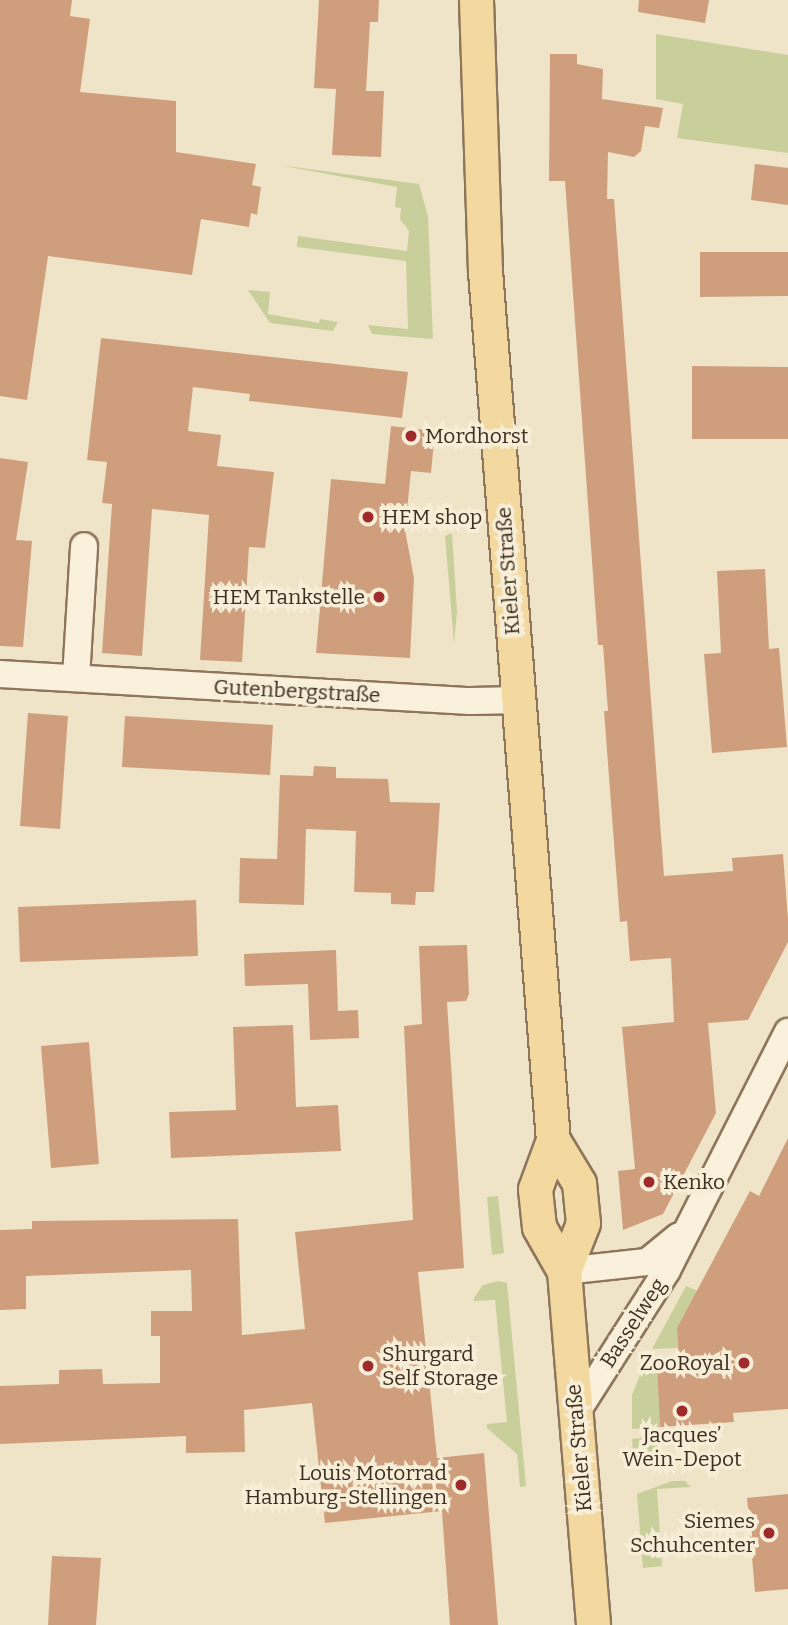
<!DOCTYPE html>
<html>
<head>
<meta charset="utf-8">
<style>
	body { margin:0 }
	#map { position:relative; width:788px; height:1625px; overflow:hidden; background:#f0e4c8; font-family:Bitter,serif }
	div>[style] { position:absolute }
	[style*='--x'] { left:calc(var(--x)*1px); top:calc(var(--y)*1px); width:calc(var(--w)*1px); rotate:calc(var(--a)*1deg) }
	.green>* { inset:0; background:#c9cf9b }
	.building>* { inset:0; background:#cf9f7d }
	.roads { filter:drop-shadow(2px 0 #8d765c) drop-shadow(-2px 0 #8d765c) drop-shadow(0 2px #8d765c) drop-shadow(0 -2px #8d765c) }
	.minor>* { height:26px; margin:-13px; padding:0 13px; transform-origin:13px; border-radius:13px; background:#faf1dc }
	.major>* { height:33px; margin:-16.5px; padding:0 16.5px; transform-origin:16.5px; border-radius:16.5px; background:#f3d9a0 }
	.dots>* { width:19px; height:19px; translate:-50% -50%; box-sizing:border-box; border:4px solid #f7eed8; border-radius:50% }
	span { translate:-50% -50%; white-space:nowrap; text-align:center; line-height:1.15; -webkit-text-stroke:7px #f7eed8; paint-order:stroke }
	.poi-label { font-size:21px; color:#3d2e20 }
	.left { translate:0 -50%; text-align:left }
	.right { translate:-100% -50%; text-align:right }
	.street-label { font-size:21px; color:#3d2e20 }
</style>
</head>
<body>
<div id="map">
	<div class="green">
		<i style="clip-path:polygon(656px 34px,788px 55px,788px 153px,677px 138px,683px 104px,656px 99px)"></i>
		<i style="clip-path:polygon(279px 165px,419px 184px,428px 216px,433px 339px,372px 334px,368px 325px,408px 329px,406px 261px,297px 247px,298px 236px,407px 251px,409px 231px,400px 219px,401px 208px,395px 207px,397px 187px)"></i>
		<i style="clip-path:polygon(248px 290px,270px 292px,268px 314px,319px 323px,320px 319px,338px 322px,333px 331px,270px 323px)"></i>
		<i style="clip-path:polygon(452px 533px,457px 612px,454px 643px,445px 536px)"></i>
		<i style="clip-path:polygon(498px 1196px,504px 1253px,492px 1255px,487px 1197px)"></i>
		<i style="clip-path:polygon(498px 1281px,507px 1283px,526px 1486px,520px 1487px,517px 1454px,487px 1428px,487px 1424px,507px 1422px,495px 1300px,474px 1301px,474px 1298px,483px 1285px)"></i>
		<i style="clip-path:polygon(686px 1286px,698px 1291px,677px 1328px,678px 1348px,652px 1349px)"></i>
		<i style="clip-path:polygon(678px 1358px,679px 1364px,657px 1366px,660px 1427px,632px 1429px,632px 1395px,646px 1360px)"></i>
		<i style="clip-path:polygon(658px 1436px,660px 1460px,634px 1466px,632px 1439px)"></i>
		<i style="clip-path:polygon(672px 1481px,685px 1481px,691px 1487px,657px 1489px,662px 1566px,643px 1568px,637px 1494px)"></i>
	</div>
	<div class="building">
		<i style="clip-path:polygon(0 0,72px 0,70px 16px,90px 19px,80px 92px,176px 101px,176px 152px,256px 164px,252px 185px,261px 187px,257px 215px,251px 213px,249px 227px,201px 219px,192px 275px,48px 256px,27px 400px,0 396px)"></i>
		<i style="clip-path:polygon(319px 0,379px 0,378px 22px,370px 22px,366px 91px,384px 91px,381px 157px,332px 155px,336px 89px,314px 88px)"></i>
		<i style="clip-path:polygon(639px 0,709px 0,705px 23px,638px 12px)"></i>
		<i style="clip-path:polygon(550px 54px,577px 54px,577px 64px,603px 69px,602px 99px,663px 108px,659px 128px,645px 126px,641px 151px,634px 157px,608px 152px,607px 199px,614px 199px,664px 876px,733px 871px,732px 858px,783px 854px,788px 919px,788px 942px,748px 1020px,708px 1023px,716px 1113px,663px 1214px,623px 1230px,618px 1171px,635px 1169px,622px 1027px,674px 1022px,671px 958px,630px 961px,627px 921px,620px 922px,604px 711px,608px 711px,603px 645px,598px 645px,565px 181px,549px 181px)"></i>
		<i style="clip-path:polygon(755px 164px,788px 168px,788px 205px,751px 200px)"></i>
		<i style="clip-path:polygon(700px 252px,788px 252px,788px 296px,700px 297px)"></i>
		<i style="clip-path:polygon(101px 338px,408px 372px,402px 418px,249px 401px,250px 394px,193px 387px,188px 431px,221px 435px,217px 466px,274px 472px,265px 548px,249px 547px,242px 662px,200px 660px,209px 515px,152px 509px,142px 656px,102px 653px,112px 504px,102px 503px,107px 462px,87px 460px)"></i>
		<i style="clip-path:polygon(692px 366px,788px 367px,788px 439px,692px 439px)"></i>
		<i style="clip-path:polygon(391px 426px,435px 431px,431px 473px,411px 471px,405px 530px,414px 578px,410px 658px,316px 653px,331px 479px,385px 484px)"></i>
		<i style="clip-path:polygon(0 458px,28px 462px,16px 540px,32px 541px,23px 647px,0 646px)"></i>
		<i style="clip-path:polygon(765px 569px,769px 649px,779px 648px,787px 747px,712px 753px,704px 654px,721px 653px,717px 571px)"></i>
		<i style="clip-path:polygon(28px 713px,68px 716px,60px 829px,20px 826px)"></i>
		<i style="clip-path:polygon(125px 716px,273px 725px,270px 775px,122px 767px)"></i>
		<i style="clip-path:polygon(314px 766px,336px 767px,336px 778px,388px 779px,390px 802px,440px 803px,434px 892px,416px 892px,415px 905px,391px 904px,391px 893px,354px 892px,356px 831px,306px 829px,304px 905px,239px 903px,240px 858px,277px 859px,280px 775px,313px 776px)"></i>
		<i style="clip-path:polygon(196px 900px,198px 956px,20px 962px,18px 907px)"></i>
		<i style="clip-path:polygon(467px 945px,469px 994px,466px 1001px,447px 1002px,464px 1268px,418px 1272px,437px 1458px,484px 1453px,498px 1625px,450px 1625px,442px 1511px,325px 1523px,312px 1403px,244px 1410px,245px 1452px,186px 1453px,186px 1436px,0 1444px,0 1386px,59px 1384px,59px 1370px,102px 1369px,103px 1384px,160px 1383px,160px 1336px,151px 1336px,151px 1311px,192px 1311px,191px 1270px,26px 1276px,26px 1309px,0 1310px,0 1230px,32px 1229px,32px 1221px,238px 1219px,242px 1335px,305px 1329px,295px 1232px,413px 1220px,404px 1026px,422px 1024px,419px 946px)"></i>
		<i style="clip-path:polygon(336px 950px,338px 1011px,358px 1010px,359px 1038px,310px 1040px,308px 984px,245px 986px,244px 954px)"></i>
		<i style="clip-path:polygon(293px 1025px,296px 1107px,338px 1105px,341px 1151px,171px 1158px,169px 1112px,236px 1110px,233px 1027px)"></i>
		<i style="clip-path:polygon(89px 1042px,99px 1164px,51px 1168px,41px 1046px)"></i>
		<i style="clip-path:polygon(788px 1138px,788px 1409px,733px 1413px,734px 1422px,660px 1427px,657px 1366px,679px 1364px,677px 1328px,750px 1191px,759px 1196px)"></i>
		<i style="clip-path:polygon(788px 1494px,788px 1589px,755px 1592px,747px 1498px)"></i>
		<i style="clip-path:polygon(52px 1556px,101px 1558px,96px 1625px,48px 1625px)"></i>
	</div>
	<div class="roads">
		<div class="minor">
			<i style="--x:0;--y:674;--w:471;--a:3.3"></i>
			<i style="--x:470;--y:701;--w:49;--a:-1.2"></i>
			<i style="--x:76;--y:678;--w:132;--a:-86.5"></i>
			<i style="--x:564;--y:1271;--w:83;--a:-6.2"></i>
			<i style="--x:647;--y:1262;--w:41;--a:-39.1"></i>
			<i style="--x:576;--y:1413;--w:169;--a:-57.5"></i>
			<i style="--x:667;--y:1270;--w:267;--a:-63.1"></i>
		</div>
		<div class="major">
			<i style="--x:476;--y:0;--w:271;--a:88.1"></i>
			<i style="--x:485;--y:271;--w:872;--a:85.53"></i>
			<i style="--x:553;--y:1140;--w:50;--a:58.8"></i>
			<i style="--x:579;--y:1183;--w:40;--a:84.3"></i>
			<i style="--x:583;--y:1223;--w:52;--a:111.6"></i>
			<i style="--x:564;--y:1271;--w:355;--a:85.3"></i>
			<i style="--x:553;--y:1140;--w:52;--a:110.2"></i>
			<i style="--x:535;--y:1189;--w:38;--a:84"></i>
			<i style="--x:539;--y:1227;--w:51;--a:60.4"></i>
		</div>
	</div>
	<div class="dots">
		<i style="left:411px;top:436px;background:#9e2a2b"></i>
		<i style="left:368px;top:517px;background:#9e2a2b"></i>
		<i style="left:379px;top:597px;background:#9e2a2b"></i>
		<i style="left:649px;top:1182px;background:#9e2a2b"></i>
		<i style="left:744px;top:1363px;background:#9e2a2b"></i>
		<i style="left:368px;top:1366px;background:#9e2a2b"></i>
		<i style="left:682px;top:1411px;background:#9e2a2b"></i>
		<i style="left:461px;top:1485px;background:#9e2a2b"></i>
		<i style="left:769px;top:1533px;background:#9e2a2b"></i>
	</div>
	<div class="poi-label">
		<span class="left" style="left:425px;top:436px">Mordhorst</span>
		<span class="left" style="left:382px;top:517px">HEM shop</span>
		<span class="right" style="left:365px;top:597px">HEM Tankstelle</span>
		<span class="left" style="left:663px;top:1182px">Kenko</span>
		<span class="left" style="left:382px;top:1366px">Shurgard<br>Self Storage</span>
		<span class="right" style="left:730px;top:1363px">ZooRoyal</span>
		<span style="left:682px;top:1447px">Jacques’<br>Wein-Depot</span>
		<span class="right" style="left:447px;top:1485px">Louis Motorrad<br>Hamburg-Stellingen</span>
		<span class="right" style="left:755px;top:1533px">Siemes<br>Schuhcenter</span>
	</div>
	<div class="street-label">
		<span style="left:508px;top:571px;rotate:-94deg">Kieler Straße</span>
		<span style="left:297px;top:691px;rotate:3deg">Gutenbergstraße</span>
		<span style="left:633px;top:1323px;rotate:-57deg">Basselweg</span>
		<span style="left:579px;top:1448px;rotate:-95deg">Kieler Straße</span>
	</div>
</div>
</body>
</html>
